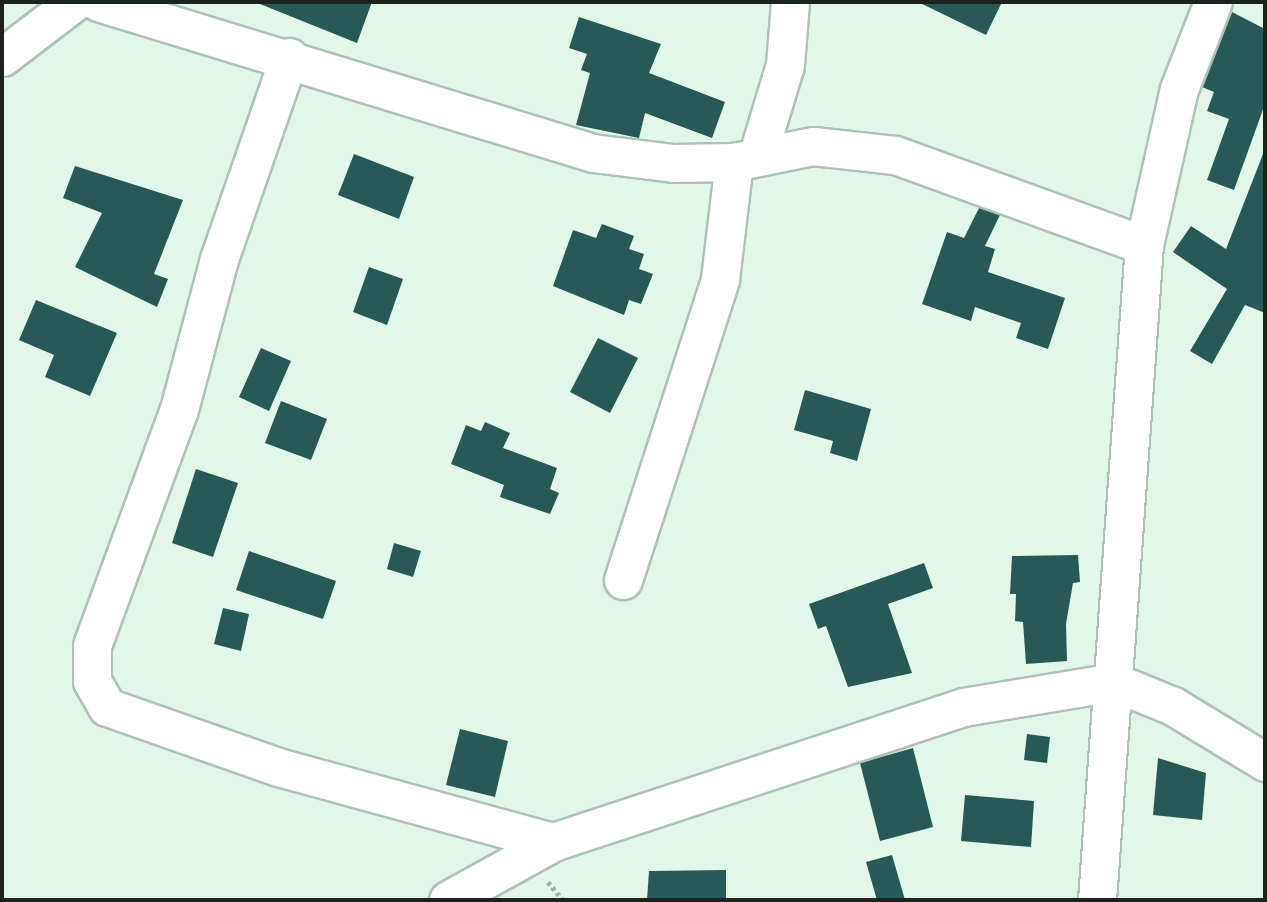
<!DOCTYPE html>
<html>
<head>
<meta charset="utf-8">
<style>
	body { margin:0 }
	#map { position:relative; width:1267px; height:902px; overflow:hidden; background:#e2f6ea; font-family:"Roboto Serif",serif }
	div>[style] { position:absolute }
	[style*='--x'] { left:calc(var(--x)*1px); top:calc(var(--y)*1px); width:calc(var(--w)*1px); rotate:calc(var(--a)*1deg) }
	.building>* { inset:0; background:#275a57 }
	.path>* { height:4.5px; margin-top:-2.25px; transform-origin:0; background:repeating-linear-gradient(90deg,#a0b0a6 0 3.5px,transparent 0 7px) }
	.roads { filter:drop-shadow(2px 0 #afc1b6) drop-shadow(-2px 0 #afc1b6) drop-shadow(0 2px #afc1b6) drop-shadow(0 -2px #afc1b6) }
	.minor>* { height:37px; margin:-18.5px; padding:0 18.5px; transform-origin:18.5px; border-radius:18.5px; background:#fff }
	span { translate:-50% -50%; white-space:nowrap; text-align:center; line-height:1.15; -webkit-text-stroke:7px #e2f6ea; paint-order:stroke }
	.frame { position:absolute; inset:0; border:4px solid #1c231f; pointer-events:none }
</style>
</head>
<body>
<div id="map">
	<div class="building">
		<i style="clip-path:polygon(255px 2px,372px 2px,357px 43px)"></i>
		<i style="clip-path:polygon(918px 2px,1002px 2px,986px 35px)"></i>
		<i style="clip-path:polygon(1232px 12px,1265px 29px,1265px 104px,1234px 190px,1207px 180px,1229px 119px,1207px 111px,1214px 92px,1202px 87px)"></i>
		<i style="clip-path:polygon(579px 17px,661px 44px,649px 73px,725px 102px,712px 138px,645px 113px,639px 138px,576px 125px,590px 73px,581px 70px,587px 54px,569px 48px)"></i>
		<i style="clip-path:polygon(354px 154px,414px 177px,399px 219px,338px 195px)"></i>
		<i style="clip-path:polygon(1263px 154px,1265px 313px,1245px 305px,1212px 364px,1190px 351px,1227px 289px,1173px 252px,1191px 226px,1226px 249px)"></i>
		<i style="clip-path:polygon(75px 166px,183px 200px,154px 274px,168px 279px,157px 307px,75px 267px,102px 213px,63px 198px)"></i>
		<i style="clip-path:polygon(979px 208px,1000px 215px,985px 246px,995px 249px,988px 272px,1065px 298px,1048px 349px,1016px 338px,1021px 323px,975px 307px,971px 321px,922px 304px,947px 232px,964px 238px)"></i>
		<i style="clip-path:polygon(602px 224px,634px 236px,629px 249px,644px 254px,639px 269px,653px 274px,641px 304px,629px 300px,624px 315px,553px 286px,573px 230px,596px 238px)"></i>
		<i style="clip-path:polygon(369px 267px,403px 279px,387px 325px,353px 312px)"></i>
		<i style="clip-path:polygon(36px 300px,117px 333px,90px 396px,45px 377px,54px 355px,19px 340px)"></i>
		<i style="clip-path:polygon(598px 338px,638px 358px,610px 413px,570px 392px)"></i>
		<i style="clip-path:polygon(261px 348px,291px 361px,269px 411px,239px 397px)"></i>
		<i style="clip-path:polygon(805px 390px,871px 409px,857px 461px,830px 453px,833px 441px,794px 430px)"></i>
		<i style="clip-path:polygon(281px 401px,327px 419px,311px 460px,265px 443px)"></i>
		<i style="clip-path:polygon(485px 422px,510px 433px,503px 448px,557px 468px,550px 489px,559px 493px,550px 514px,500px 497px,504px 485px,451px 464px,466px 425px,481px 431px)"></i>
		<i style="clip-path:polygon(196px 469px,238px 483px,213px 557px,172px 543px)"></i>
		<i style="clip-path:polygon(394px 543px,421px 551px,413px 577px,387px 569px)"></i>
		<i style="clip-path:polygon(249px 551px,336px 581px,323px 619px,236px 590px)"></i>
		<i style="clip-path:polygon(1078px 555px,1080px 582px,1073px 583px,1066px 624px,1067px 661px,1026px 664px,1023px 622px,1015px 621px,1016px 594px,1010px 594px,1012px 556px)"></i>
		<i style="clip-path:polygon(924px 563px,933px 588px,888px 604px,912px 673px,848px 687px,826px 626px,818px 629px,809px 604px)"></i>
		<i style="clip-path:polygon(223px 608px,249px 614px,241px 651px,214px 644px)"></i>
		<i style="clip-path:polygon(460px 729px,508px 741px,495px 797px,446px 785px)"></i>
		<i style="clip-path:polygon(1027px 734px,1050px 737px,1047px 763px,1024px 760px)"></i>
		<i style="clip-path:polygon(913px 748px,933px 827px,880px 841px,860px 763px)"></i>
		<i style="clip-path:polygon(1158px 758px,1206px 773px,1202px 820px,1153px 815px)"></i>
		<i style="clip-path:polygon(965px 795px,1034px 801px,1031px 847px,961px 841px)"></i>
		<i style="clip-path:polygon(892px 855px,905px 900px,877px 900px,866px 862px)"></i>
		<i style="clip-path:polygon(726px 870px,726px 900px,647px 900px,649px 871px)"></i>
	</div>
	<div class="path">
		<i style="--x:548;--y:882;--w:23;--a:50"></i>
	</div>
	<div class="roads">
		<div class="minor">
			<i style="--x:98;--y:2;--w:518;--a:16.96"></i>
			<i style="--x:593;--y:153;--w:81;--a:7.1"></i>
			<i style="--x:673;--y:163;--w:61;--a:-0.9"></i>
			<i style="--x:734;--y:162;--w:81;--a:-11.4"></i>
			<i style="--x:813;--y:146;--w:82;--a:6.3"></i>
			<i style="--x:895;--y:155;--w:265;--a:19.9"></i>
			<i style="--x:2;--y:57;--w:91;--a:-37.4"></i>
			<i style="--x:289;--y:57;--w:214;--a:109.1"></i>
			<i style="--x:219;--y:259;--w:155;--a:104.9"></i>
			<i style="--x:179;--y:409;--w:252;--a:110.2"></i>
			<i style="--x:92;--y:646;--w:35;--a:90"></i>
			<i style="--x:92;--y:681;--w:30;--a:60"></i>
			<i style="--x:107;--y:707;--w:181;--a:19.3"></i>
			<i style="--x:278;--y:767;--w:285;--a:15.3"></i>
			<i style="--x:757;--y:157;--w:96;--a:-73.1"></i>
			<i style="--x:785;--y:65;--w:63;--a:-85.5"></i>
			<i style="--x:623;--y:580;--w:316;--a:-72.1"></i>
			<i style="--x:720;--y:279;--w:118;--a:-83.2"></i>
			<i style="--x:448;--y:900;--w:120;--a:-28.9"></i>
			<i style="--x:553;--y:842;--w:432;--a:-18.2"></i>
			<i style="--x:963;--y:707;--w:153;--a:-9.4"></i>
			<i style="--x:1114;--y:682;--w:64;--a:22.1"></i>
			<i style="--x:1173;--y:706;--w:108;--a:31.3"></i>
			<i style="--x:1097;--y:900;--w:657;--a:-85.9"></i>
			<i style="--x:1144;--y:245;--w:160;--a:-77.4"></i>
			<i style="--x:1179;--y:89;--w:93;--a:-68.7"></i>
		</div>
	</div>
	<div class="frame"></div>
</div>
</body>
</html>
